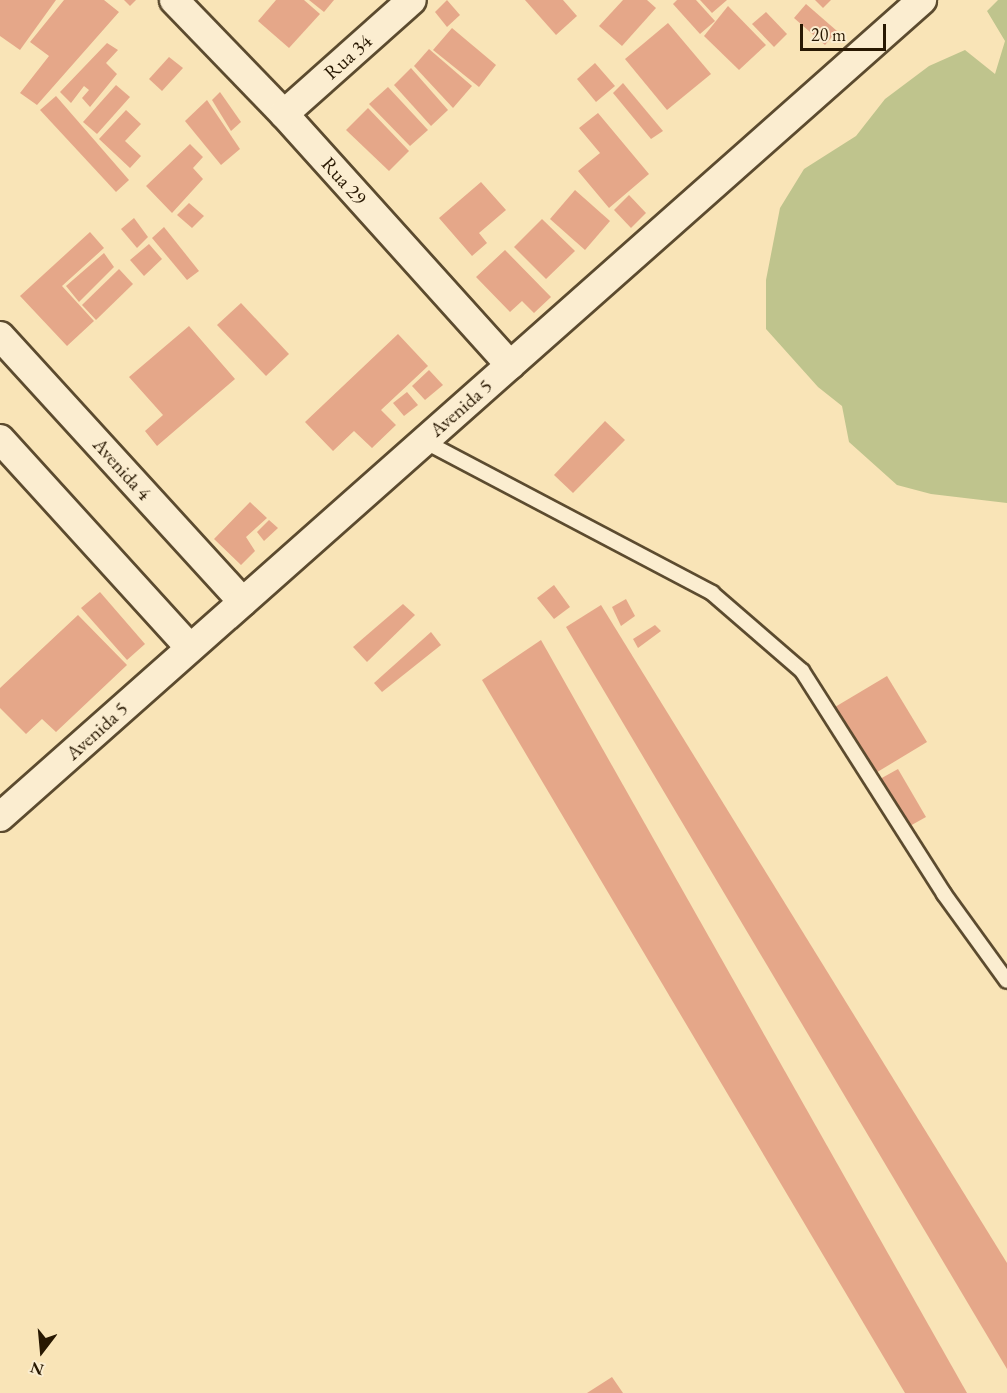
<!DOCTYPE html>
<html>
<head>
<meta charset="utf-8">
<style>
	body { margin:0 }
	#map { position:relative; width:1007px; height:1393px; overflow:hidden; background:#f9e4b7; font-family:"EB Garamond",serif }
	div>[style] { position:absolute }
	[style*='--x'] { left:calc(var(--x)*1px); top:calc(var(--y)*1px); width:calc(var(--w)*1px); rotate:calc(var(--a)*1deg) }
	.green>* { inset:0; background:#bfc48d }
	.building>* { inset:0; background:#e5a789 }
	.roads { filter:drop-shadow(2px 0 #5c4b2f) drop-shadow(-2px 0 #5c4b2f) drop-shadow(0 2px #5c4b2f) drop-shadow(0 -2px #5c4b2f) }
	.lane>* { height:14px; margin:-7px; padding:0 7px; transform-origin:7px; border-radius:7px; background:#fbedd0 }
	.street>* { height:28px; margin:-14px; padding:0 14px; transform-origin:14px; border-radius:14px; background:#fbedd0 }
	span { translate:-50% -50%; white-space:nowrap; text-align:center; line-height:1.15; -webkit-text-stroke:6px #fbedd0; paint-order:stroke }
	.street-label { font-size:20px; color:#281802 }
	.north { position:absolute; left:12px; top:1321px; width:60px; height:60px; -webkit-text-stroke:4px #fbedd0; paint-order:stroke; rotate:196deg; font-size:16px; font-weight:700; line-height:24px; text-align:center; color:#281802 }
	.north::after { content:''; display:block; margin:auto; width:21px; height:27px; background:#281802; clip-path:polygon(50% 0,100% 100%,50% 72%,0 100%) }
	.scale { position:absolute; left:800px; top:24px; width:86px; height:27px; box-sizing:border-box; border:3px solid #281802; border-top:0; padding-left:8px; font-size:18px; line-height:21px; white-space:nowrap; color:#281802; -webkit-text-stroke:4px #fbedd0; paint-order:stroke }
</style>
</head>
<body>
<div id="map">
	<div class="green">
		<i style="clip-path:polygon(998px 0,1007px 0,1007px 503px,931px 494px,897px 485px,849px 442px,842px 406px,818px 387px,766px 329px,766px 280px,780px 208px,804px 169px,856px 136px,885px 99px,929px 66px,965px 50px,995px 74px,1005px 41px,987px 11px)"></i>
	</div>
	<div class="building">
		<i style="clip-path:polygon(0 0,56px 0,20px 50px,0 36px)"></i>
		<i style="clip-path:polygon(64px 0,104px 0,119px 12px,37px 105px,20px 93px,49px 56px,30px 42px)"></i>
		<i style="clip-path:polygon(124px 0,136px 0,130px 6px)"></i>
		<i style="clip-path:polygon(276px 0,304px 0,320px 14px,289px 48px,258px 21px)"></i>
		<i style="clip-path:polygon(309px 0,334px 0,324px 12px)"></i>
		<i style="clip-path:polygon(447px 0,460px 15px,447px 27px,435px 12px)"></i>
		<i style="clip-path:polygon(525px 0,563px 0,577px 16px,556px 35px)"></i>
		<i style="clip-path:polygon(623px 0,647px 0,656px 8px,622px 46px,599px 26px)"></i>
		<i style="clip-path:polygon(677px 0,696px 0,715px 21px,700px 34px,673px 4px)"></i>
		<i style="clip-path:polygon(700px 0,727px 0,712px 13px)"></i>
		<i style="clip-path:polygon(815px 0,831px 0,823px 8px)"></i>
		<i style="clip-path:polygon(806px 4px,837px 31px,825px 45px,794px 18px)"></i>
		<i style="clip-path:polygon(728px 6px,766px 45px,739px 70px,704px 36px)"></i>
		<i style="clip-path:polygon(766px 12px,787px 34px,774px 47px,752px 24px)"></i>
		<i style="clip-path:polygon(668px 23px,711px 74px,667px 110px,625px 59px)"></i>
		<i style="clip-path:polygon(452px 28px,496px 65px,479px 87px,433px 50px)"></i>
		<i style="clip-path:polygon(107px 43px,118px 50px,106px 63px,117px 74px,90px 107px,82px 98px,89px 90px,84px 86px,71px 103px,60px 92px)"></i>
		<i style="clip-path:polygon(429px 49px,472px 86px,453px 108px,414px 66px)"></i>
		<i style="clip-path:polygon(169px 57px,183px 68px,162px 91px,149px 79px)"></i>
		<i style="clip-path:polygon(595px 63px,615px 86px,596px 102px,577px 79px)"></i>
		<i style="clip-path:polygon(411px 68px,448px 110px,431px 126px,394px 85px)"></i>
		<i style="clip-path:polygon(623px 83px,663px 131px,651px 139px,613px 93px)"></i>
		<i style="clip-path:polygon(116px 85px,130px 97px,97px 134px,83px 122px)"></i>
		<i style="clip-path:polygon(388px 87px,428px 130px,410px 146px,369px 104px)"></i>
		<i style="clip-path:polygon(220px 92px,241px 122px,231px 131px,212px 100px)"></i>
		<i style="clip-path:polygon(56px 96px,129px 180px,116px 192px,40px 110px)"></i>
		<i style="clip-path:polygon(207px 100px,240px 149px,221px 165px,185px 121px)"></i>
		<i style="clip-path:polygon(368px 108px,409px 151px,389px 171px,346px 130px)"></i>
		<i style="clip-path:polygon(126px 110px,141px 124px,125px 141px,141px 156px,130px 168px,99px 139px)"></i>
		<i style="clip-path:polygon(598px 113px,649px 174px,609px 208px,578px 171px,600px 153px,579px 128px)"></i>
		<i style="clip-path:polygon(190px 144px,203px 157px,193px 168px,203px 179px,172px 213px,146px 186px)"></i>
		<i style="clip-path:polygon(481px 182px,506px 210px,479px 233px,487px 243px,472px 256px,439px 218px)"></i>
		<i style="clip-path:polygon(575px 190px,610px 221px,585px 250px,550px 219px)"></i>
		<i style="clip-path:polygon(629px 195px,646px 213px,631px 228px,614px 210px)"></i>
		<i style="clip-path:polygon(189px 203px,204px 216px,192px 228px,177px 215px)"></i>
		<i style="clip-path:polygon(134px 218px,148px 237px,137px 248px,121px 229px)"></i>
		<i style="clip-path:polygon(542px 219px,575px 251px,546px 279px,514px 247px)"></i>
		<i style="clip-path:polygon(164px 227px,199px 271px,187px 280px,152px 238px)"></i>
		<i style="clip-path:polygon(90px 232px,104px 248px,62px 286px,94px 321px,67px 346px,20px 296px)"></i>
		<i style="clip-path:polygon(149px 244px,162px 259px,144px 276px,130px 260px)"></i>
		<i style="clip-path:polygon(505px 250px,551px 297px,534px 313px,522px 301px,510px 312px,476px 277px)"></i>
		<i style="clip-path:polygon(104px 253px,114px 267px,79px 302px,66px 286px)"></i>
		<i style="clip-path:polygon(119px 269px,133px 284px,96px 320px,82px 305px)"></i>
		<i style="clip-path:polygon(241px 303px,289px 354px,266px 376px,217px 325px)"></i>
		<i style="clip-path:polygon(189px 326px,235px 379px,157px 446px,145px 431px,163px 415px,129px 377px)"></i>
		<i style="clip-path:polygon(398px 334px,428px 366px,381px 410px,396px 425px,372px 448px,354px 431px,333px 451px,305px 422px)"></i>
		<i style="clip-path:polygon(429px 370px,443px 385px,425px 400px,412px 386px)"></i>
		<i style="clip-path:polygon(407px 392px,418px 405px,404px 416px,393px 403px)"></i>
		<i style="clip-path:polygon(605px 421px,625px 440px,573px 493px,554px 475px)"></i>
		<i style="clip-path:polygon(250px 502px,267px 518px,246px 537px,255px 551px,241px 565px,214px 539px)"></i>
		<i style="clip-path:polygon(269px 520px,278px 528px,264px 541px,257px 532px)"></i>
		<i style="clip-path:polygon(554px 585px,570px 607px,554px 619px,537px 598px)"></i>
		<i style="clip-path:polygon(100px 592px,145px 644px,127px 660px,81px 608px)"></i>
		<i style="clip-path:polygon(626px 599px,635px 616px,621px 626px,612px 607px)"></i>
		<i style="clip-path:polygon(403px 604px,415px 615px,367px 662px,353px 647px)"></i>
		<i style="clip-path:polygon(601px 605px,1007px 1263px,1007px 1369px,566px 627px)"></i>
		<i style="clip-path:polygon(78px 615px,127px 665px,56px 732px,42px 719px,26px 734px,0 708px,0 688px)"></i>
		<i style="clip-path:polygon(655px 625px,661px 631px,638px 648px,633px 639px)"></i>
		<i style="clip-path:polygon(431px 632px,441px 645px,382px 692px,374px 683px)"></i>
		<i style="clip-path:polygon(541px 640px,967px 1393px,905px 1393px,482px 680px)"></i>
		<i style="clip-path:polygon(887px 676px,927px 742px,874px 774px,835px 707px)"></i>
		<i style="clip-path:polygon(898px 769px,926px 817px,908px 827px,880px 779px)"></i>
		<i style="clip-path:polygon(612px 1377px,623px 1393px,587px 1393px)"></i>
	</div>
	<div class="roads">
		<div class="lane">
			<i style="--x:424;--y:441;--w:326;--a:27.8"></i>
			<i style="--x:712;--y:593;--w:119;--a:40.9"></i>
			<i style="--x:802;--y:671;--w:264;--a:57.5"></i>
			<i style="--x:944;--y:894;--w:107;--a:54.1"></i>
		</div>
		<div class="street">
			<i style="--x:174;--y:0;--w:158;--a:46"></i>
			<i style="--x:284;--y:114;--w:338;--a:48"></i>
			<i style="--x:284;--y:114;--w:171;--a:-41.7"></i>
			<i style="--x:0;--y:336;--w:360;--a:47.6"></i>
			<i style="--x:0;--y:439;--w:282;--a:47.7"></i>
			<i style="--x:0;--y:817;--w:1232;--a:-41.54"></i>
		</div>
	</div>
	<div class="street-label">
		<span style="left:348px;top:57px;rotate:-42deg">Rua 34</span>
		<span style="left:344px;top:181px;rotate:48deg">Rua 29</span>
		<span style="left:461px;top:408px;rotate:-41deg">Avenida 5</span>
		<span style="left:122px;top:469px;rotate:48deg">Avenida 4</span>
		<span style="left:97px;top:731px;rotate:-42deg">Avenida 5</span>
	</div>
	<div class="north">N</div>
	<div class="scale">20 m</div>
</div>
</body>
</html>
